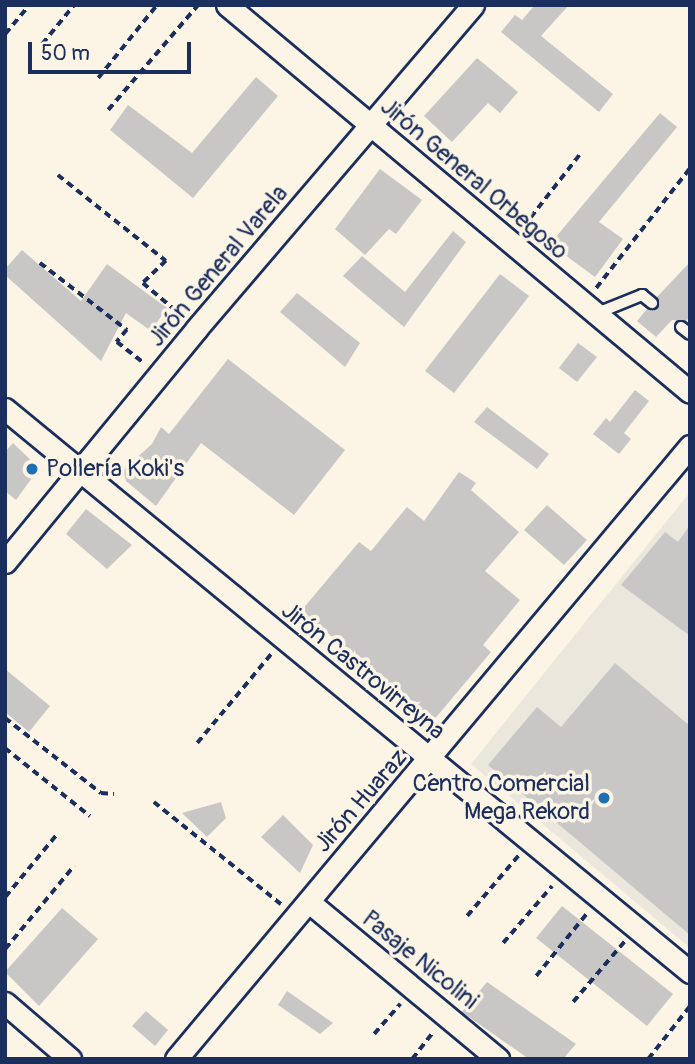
<!DOCTYPE html>
<html>
<head>
<meta charset="utf-8">
<style>
	body { margin:0 }
	#map { position:relative; width:695px; height:1064px; overflow:hidden; background:#fcf5e5; font-family:Pangolin,sans-serif }
	div>[style] { position:absolute }
	[style*='--x'] { left:calc(var(--x)*1px); top:calc(var(--y)*1px); width:calc(var(--w)*1px); rotate:calc(var(--a)*1deg) }
	.built>* { inset:0; background:#ece7dc }
	.building>* { inset:0; background:#c8c7c6 }
	.path>* { height:3.5px; margin-top:-1.75px; transform-origin:0; background:repeating-linear-gradient(90deg,#1b2f5e 0 7px,transparent 0 12px) }
	.roads { filter:drop-shadow(2px 0 #1b2f5e) drop-shadow(-2px 0 #1b2f5e) drop-shadow(0 2px #1b2f5e) drop-shadow(0 -2px #1b2f5e) }
	.lane>* { height:10px; margin:-5px; padding:0 5px; transform-origin:5px; border-radius:5px; background:#fcf5e5 }
	.street>* { height:21px; margin:-10.5px; padding:0 10.5px; transform-origin:10.5px; border-radius:10.5px; background:#fcf5e5 }
	.dots>* { width:19px; height:19px; translate:-50% -50%; box-sizing:border-box; border:4px solid #fcf5e5; border-radius:50% }
	span { translate:-50% -50%; white-space:nowrap; text-align:center; line-height:1.15; -webkit-text-stroke:7px #fcf5e5; paint-order:stroke }
	.street-label { font-size:24px; color:#1b2f5e }
	.poi-label { font-size:24px; color:#1b2f5e }
	.left { translate:0 -50%; text-align:left }
	.right { translate:-100% -50%; text-align:right }
	.frame { position:absolute; inset:0; border:7px solid #1b2f5e; pointer-events:none }
	.scale { position:absolute; left:28px; top:42px; width:163px; height:32px; box-sizing:border-box; border:4px solid #1b2f5e; border-top:0; padding-left:9px; font-size:21px; line-height:24px; white-space:nowrap; color:#1b2f5e; -webkit-text-stroke:5px #fcf5e5; paint-order:stroke }
</style>
</head>
<body>
<div id="map">
	<div class="built">
		<i style="clip-path:polygon(690px 492px,690px 948px,471px 764px)"></i>
	</div>
	<div class="building">
		<i style="clip-path:polygon(535px 5px,569px 5px,541px 36px,613px 94px,599px 112px,501px 32px,515px 15px,522px 20px)"></i>
		<i style="clip-path:polygon(477px 58px,518px 92px,500px 113px,488px 103px,452px 142px,424px 116px)"></i>
		<i style="clip-path:polygon(256px 77px,278px 96px,193px 198px,110px 130px,128px 105px,192px 153px)"></i>
		<i style="clip-path:polygon(660px 113px,677px 127px,599px 222px,623px 239px,595px 277px,550px 244px)"></i>
		<i style="clip-path:polygon(380px 169px,422px 200px,396px 234px,389px 229px,365px 255px,335px 229px)"></i>
		<i style="clip-path:polygon(453px 231px,466px 242px,404px 327px,343px 276px,362px 256px,405px 292px)"></i>
		<i style="clip-path:polygon(22px 250px,81px 301px,107px 264px,167px 308px,151px 331px,126px 313px,101px 361px,5px 275px,5px 269px)"></i>
		<i style="clip-path:polygon(690px 262px,690px 317px,686px 321px,672px 320px,656px 337px,637px 321px,647px 309px,658px 308px,657px 297px)"></i>
		<i style="clip-path:polygon(500px 274px,529px 296px,454px 393px,425px 371px)"></i>
		<i style="clip-path:polygon(297px 293px,360px 343px,345px 367px,280px 312px)"></i>
		<i style="clip-path:polygon(578px 343px,597px 357px,577px 382px,559px 368px)"></i>
		<i style="clip-path:polygon(228px 359px,345px 450px,294px 515px,201px 443px,156px 506px,126px 481px,123px 470px,152px 444px,161px 427px,169px 434px)"></i>
		<i style="clip-path:polygon(635px 390px,649px 401px,624px 433px,631px 439px,619px 454px,593px 434px,606px 418px,610px 422px)"></i>
		<i style="clip-path:polygon(487px 407px,549px 454px,537px 469px,474px 422px)"></i>
		<i style="clip-path:polygon(13px 443px,39px 468px,16px 500px,5px 491px,5px 452px)"></i>
		<i style="clip-path:polygon(459px 472px,476px 483px,471px 490px,519px 532px,485px 571px,520px 600px,483px 645px,491px 652px,433px 721px,301px 611px,359px 542px,371px 551px,407px 507px,424px 521px)"></i>
		<i style="clip-path:polygon(547px 505px,587px 540px,564px 565px,524px 530px)"></i>
		<i style="clip-path:polygon(86px 509px,132px 545px,107px 569px,66px 534px)"></i>
		<i style="clip-path:polygon(690px 525px,690px 636px,621px 585px,665px 532px,678px 542px)"></i>
		<i style="clip-path:polygon(615px 663px,690px 726px,690px 935px,488px 765px,537px 707px,561px 727px)"></i>
		<i style="clip-path:polygon(5px 669px,50px 706px,29px 732px,5px 712px)"></i>
		<i style="clip-path:polygon(221px 802px,226px 818px,207px 837px,182px 813px)"></i>
		<i style="clip-path:polygon(283px 815px,313px 845px,300px 873px,261px 837px)"></i>
		<i style="clip-path:polygon(562px 906px,673px 994px,647px 1026px,536px 938px)"></i>
		<i style="clip-path:polygon(62px 908px,98px 939px,39px 1006px,5px 972px)"></i>
		<i style="clip-path:polygon(487px 982px,576px 1044px,563px 1059px,529px 1059px,462px 1012px)"></i>
		<i style="clip-path:polygon(287px 991px,333px 1023px,320px 1034px,278px 1005px)"></i>
		<i style="clip-path:polygon(146px 1011px,168px 1030px,155px 1046px,132px 1026px)"></i>
	</div>
	<div class="path">
		<i style="--x:5;--y:34;--w:38;--a:-50"></i>
		<i style="--x:42;--y:44;--w:50;--a:-50.6"></i>
		<i style="--x:98;--y:78;--w:94;--a:-51.1"></i>
		<i style="--x:108;--y:110;--w:138;--a:-49.4"></i>
		<i style="--x:58;--y:175;--w:138;--a:38.5"></i>
		<i style="--x:166;--y:261;--w:32;--a:136"></i>
		<i style="--x:143;--y:283;--w:50;--a:40.1"></i>
		<i style="--x:523;--y:227;--w:93;--a:-52"></i>
		<i style="--x:40;--y:263;--w:110;--a:37.6"></i>
		<i style="--x:127;--y:330;--w:16;--a:130"></i>
		<i style="--x:117;--y:342;--w:34;--a:38"></i>
		<i style="--x:596;--y:288;--w:152;--a:-51.9"></i>
		<i style="--x:5;--y:718;--w:122;--a:38"></i>
		<i style="--x:101;--y:793;--w:13;--a:4"></i>
		<i style="--x:197;--y:743;--w:117;--a:-50.2"></i>
		<i style="--x:5;--y:748;--w:109;--a:38.7"></i>
		<i style="--x:154;--y:802;--w:163;--a:38.8"></i>
		<i style="--x:5;--y:897;--w:83;--a:-50.4"></i>
		<i style="--x:467;--y:916;--w:79;--a:-49.6"></i>
		<i style="--x:503;--y:943;--w:75;--a:-49.3"></i>
		<i style="--x:5;--y:949;--w:108;--a:-50.3"></i>
		<i style="--x:536;--y:976;--w:82;--a:-50.9"></i>
		<i style="--x:573;--y:1002;--w:79;--a:-49.6"></i>
		<i style="--x:374;--y:1034;--w:40;--a:-49"></i>
		<i style="--x:412;--y:1059;--w:33;--a:-52"></i>
		<i style="--x:648;--y:1059;--w:68;--a:-51.6"></i>
	</div>
	<div class="roads">
		<div class="lane">
			<i style="--x:595;--y:314;--w:51;--a:-22"></i>
			<i style="--x:642;--y:295;--w:13;--a:39"></i>
			<i style="--x:681;--y:327;--w:11;--a:38"></i>
		</div>
		<div class="street">
			<i style="--x:227;--y:5;--w:603;--a:39.89"></i>
			<i style="--x:5;--y:409;--w:887;--a:39.42"></i>
			<i style="--x:5;--y:562;--w:303;--a:-50.6"></i>
			<i style="--x:197;--y:328;--w:425;--a:-49.5"></i>
			<i style="--x:309;--y:902;--w:246;--a:39.7"></i>
			<i style="--x:5;--y:1003;--w:86;--a:40.7"></i>
			<i style="--x:176;--y:1059;--w:800;--a:-50.02"></i>
		</div>
	</div>
	<div class="dots">
		<i style="left:32px;top:469px;background:#1f6fb2"></i>
		<i style="left:604px;top:798px;background:#1f6fb2"></i>
	</div>
	<div class="street-label">
		<span style="left:474px;top:179px;rotate:40deg">Jirón General Orbegoso</span>
		<span style="left:218px;top:266px;rotate:-50deg">Jirón General Varela</span>
		<span style="left:363px;top:671px;rotate:39deg">Jirón Castrovirreyna</span>
		<span style="left:361px;top:801px;rotate:-49deg">Jirón Huaraz</span>
		<span style="left:420px;top:960px;rotate:39deg">Pasaje Nicolini</span>
	</div>
	<div class="poi-label">
		<span class="left" style="left:46px;top:469px">Pollería Koki's</span>
		<span class="right" style="left:590px;top:798px">Centro Comercial<br>Mega Rekord</span>
	</div>
	<div class="frame"></div>
	<div class="scale">50 m</div>
</div>
</body>
</html>
